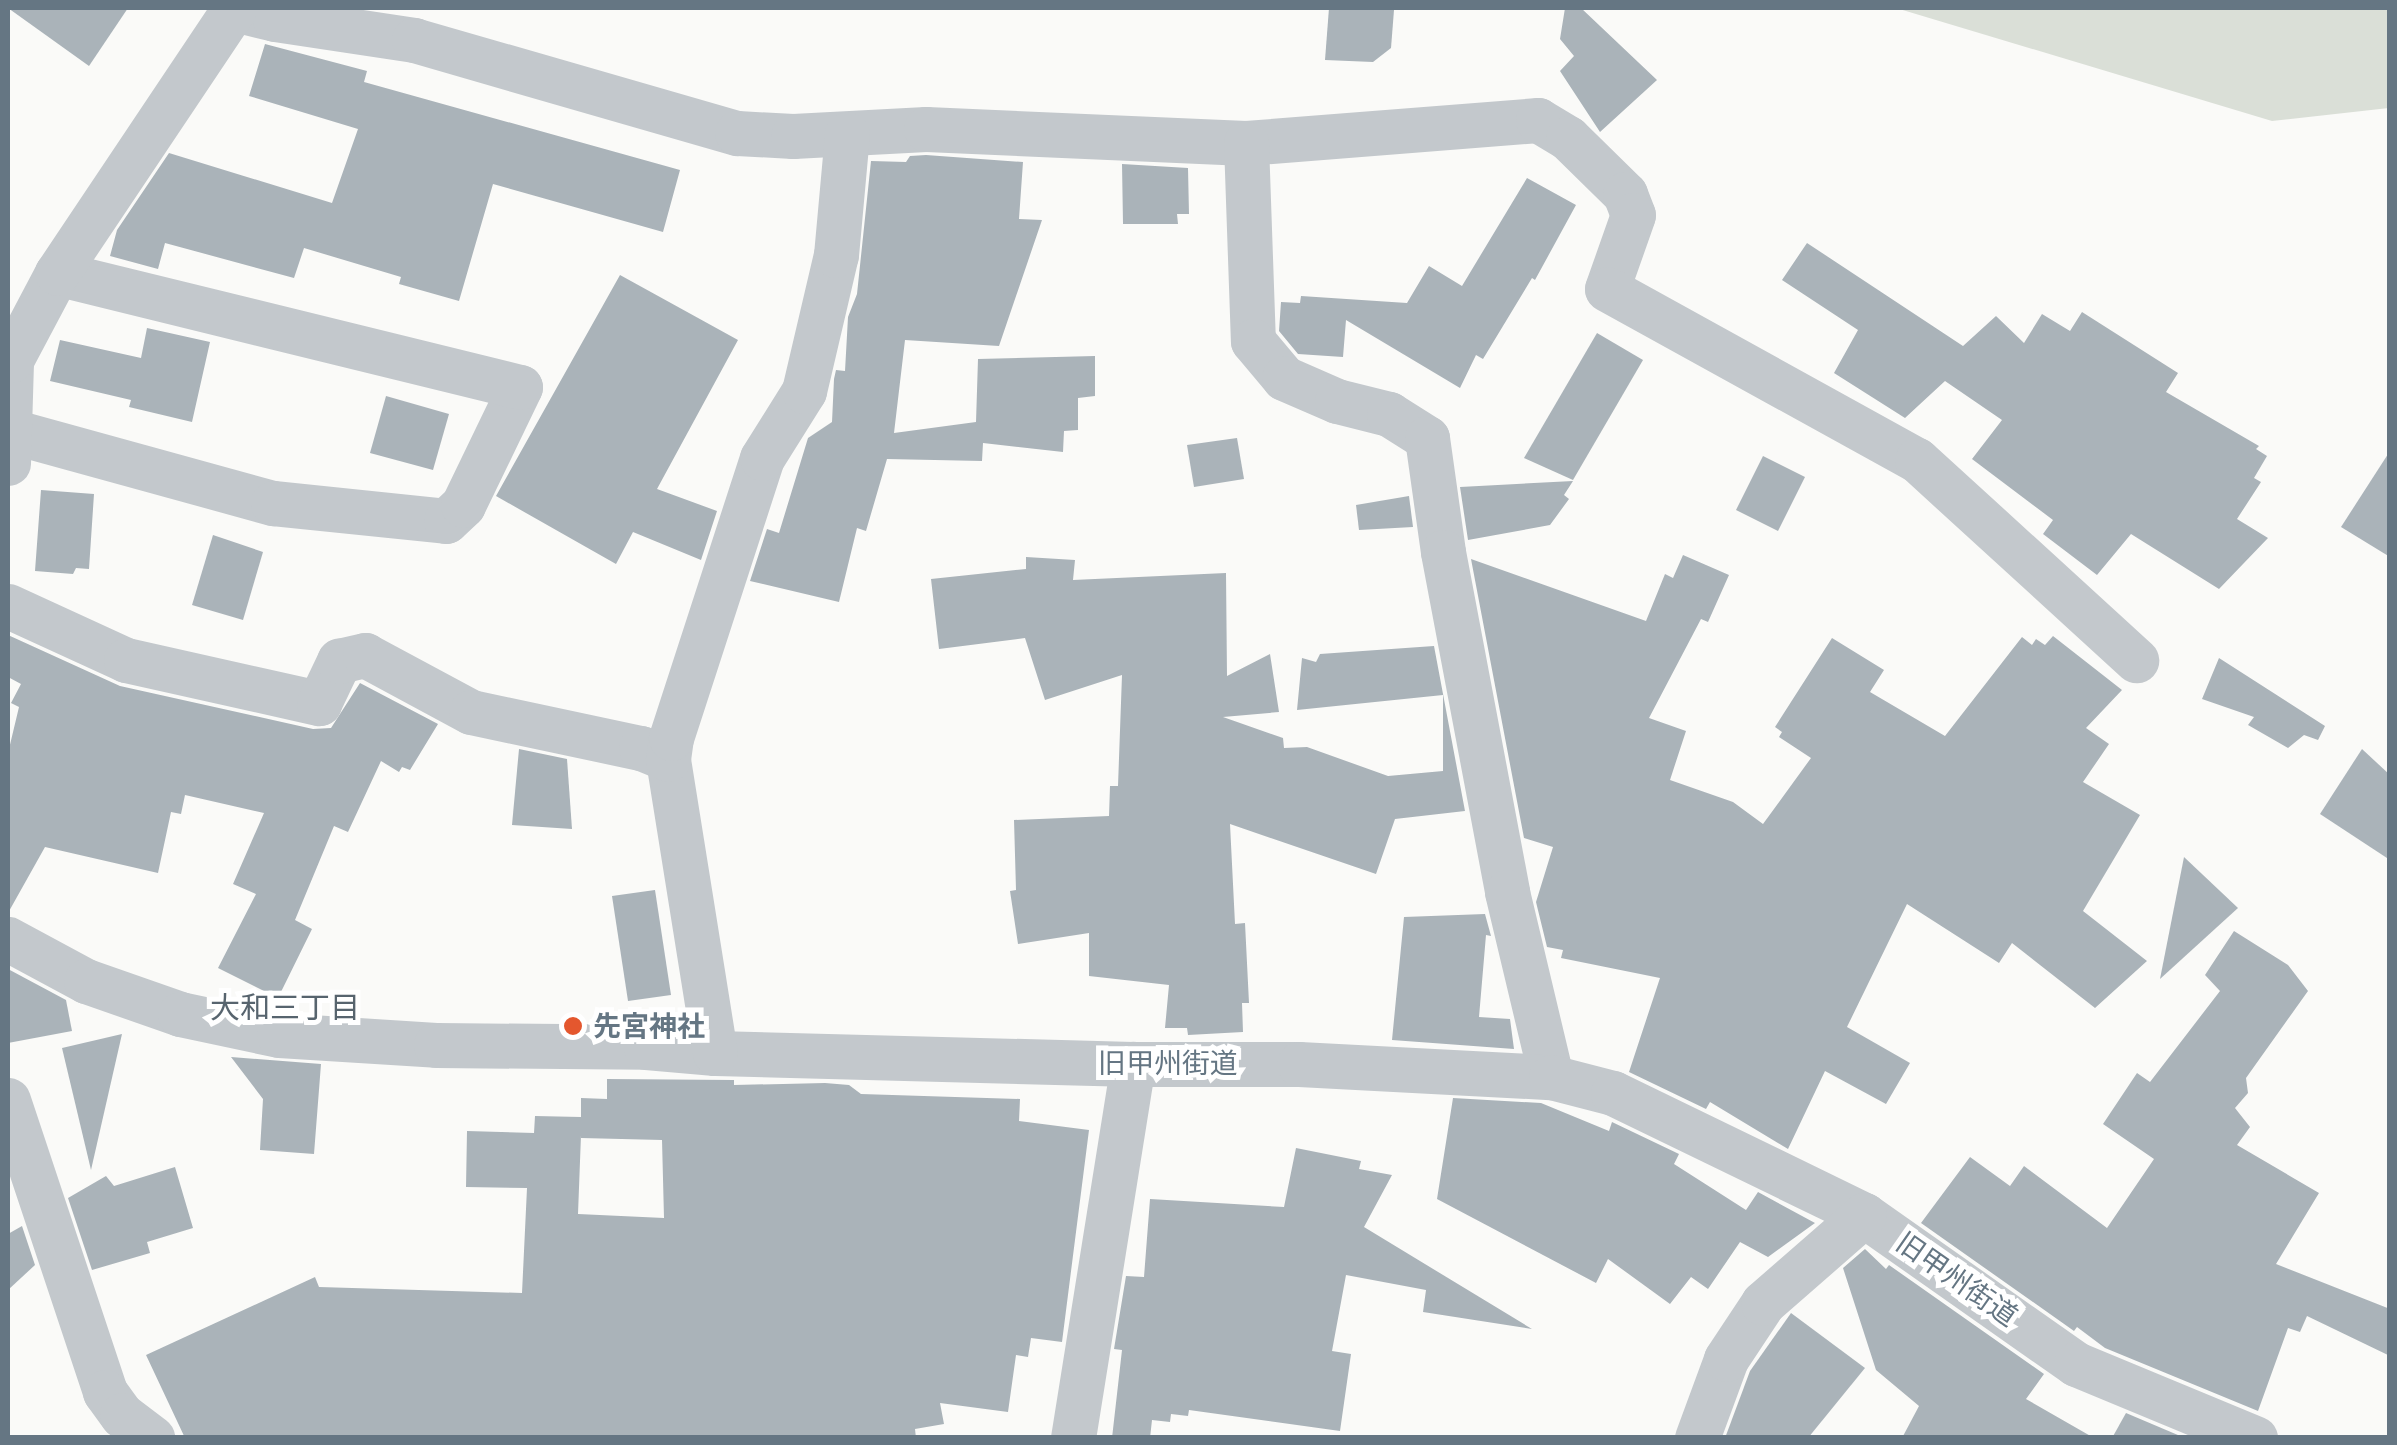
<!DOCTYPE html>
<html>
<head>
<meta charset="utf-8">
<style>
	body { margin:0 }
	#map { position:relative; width:2397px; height:1445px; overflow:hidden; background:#fafaf8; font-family:Figtree,"Noto Sans JP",sans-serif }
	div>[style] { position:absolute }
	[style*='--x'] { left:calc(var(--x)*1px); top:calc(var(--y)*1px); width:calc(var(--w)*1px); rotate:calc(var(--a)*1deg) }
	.green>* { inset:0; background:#dadfd7 }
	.building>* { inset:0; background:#aab3b9 }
	.minor>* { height:45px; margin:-22.5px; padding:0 22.5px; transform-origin:22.5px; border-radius:22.5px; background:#c3c8cc }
	.dots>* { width:28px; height:28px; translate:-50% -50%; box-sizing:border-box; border:5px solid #fff; border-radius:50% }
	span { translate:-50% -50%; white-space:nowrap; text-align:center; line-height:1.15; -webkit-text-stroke:10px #fff; paint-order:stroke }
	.poi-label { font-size:28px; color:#657683; font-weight:700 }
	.left { translate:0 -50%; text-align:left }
	.street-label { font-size:28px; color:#657683 }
	.neighbourhood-label { font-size:30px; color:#57646e }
	.frame { position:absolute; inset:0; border:10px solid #657683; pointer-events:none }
</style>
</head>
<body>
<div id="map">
	<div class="green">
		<i style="clip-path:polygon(1896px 8px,2389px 8px,2389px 108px,2272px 121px)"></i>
	</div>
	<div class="building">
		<i style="clip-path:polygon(8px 8px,128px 8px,89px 66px)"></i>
		<i style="clip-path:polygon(1329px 8px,1394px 10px,1391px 48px,1373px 62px,1325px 60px)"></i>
		<i style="clip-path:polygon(1565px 8px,1581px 8px,1657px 80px,1600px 132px,1560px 71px,1574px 56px,1560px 39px)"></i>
		<i style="clip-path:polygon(265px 44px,367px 71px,364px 82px,680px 170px,663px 232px,493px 184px,459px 301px,399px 284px,401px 277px,304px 248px,294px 278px,165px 243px,158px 269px,110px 256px,117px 230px,169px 153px,332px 203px,358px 129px,249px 96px)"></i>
		<i style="clip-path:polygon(926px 155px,1023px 162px,1019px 219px,1042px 220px,999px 346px,905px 340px,894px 433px,976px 422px,978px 359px,1095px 356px,1095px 396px,1078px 398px,1078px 430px,1064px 431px,1063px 452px,983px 443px,982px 461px,887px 459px,866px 531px,857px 528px,839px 602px,750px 581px,767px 529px,779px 533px,808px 438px,832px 422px,834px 379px,836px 370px,845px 371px,848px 317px,857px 294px,871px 161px,906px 162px,910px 156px)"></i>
		<i style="clip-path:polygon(1122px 164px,1188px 168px,1189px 214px,1177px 214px,1178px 224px,1123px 224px)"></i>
		<i style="clip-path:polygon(1527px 178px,1576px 205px,1535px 280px,1532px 278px,1483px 359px,1476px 355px,1460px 388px,1346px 320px,1343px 357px,1298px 354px,1279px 331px,1281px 302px,1300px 303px,1301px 296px,1407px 303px,1429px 266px,1462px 286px)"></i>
		<i style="clip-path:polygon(1807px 243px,1963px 346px,1996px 316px,2024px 343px,2042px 314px,2070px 331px,2082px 312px,2178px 373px,2166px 392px,2259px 446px,2256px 449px,2267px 456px,2254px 478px,2261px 482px,2237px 519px,2268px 538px,2219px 589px,2131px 534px,2097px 575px,2043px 534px,2053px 520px,1972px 459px,2002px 420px,1945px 381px,1905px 418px,1834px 373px,1858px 330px,1782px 280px)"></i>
		<i style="clip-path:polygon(620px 275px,738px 340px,657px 489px,717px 511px,701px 560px,633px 532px,616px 564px,496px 496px)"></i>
		<i style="clip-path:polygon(147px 328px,210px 342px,192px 422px,129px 407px,131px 400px,50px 381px,60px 340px,141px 358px)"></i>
		<i style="clip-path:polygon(1597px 333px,1643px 360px,1573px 480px,1524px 458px)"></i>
		<i style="clip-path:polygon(386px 396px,449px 414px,433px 470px,370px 453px)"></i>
		<i style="clip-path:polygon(1237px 438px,1244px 479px,1194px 487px,1187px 445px)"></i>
		<i style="clip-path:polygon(2390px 451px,2390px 557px,2341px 527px)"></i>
		<i style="clip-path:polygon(1763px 456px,1805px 477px,1778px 531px,1736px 510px)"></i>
		<i style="clip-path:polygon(1573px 481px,1564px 495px,1569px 499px,1550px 525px,1468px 540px,1460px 487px)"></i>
		<i style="clip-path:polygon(41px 490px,94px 494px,89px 569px,76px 568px,73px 574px,35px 571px)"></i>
		<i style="clip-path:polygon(1409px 496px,1413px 527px,1359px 530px,1356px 505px)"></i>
		<i style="clip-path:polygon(213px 535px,263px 552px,243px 620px,192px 605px)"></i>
		<i style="clip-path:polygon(1683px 555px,1729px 575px,1708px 622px,1701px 619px,1649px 718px,1686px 731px,1670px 780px,1733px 802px,1763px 824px,1811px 758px,1779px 737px,1782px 732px,1775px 727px,1832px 638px,1884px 670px,1870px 692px,1945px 736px,2022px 637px,2032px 645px,2036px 639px,2045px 645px,2053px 636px,2122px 690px,2086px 728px,2109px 744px,2083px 782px,2140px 815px,2083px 911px,2147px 961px,2095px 1008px,2012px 943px,1999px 963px,1907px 904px,1847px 1027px,1910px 1063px,1886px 1104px,1825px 1071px,1788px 1149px,1710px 1102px,1706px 1109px,1629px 1072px,1660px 978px,1561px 958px,1563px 950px,1547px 947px,1536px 902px,1553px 847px,1524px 838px,1471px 559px,1646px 621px,1665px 574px,1673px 578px)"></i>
		<i style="clip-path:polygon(1026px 557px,1075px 560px,1073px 580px,1226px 573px,1227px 676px,1270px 654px,1279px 712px,1223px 717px,1283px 738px,1284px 748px,1307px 747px,1388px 776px,1443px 771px,1443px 695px,1297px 710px,1302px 658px,1316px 662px,1320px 654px,1434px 646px,1465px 811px,1395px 819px,1376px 874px,1230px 824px,1235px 924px,1245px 923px,1249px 1003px,1242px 1003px,1243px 1032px,1188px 1035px,1187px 1028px,1165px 1028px,1169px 985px,1089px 976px,1089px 933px,1018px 944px,1010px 891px,1016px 890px,1014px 820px,1109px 816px,1110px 786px,1118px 786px,1122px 675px,1045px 700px,1025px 638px,939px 649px,931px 579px,1026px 569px)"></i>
		<i style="clip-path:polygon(8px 635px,120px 686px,313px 729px,331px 728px,360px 683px,438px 724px,410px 770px,402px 767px,399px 772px,381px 761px,348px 832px,334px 826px,295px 920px,312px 929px,278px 998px,218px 968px,256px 894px,233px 884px,264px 813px,185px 795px,181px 814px,171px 812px,158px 873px,45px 847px,8px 913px,8px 753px,19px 707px,11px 703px,21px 684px,8px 677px)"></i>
		<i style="clip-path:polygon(2219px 658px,2325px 726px,2318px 740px,2304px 735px,2288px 748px,2248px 725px,2254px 717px,2202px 699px)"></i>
		<i style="clip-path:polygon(519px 749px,567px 759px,572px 829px,512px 825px)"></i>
		<i style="clip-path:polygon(2362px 749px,2390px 775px,2390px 860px,2320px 814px)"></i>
		<i style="clip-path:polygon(2184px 857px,2238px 908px,2160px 979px)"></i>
		<i style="clip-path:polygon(655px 890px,671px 995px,628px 1001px,612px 896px)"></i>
		<i style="clip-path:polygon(1485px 914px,1491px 936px,1486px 935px,1479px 1017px,1510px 1019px,1514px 1049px,1392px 1040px,1404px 917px)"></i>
		<i style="clip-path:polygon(2234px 931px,2288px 965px,2308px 991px,2246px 1078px,2248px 1093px,2235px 1108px,2250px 1127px,2237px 1145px,2319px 1193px,2276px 1264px,2390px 1309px,2390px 1356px,2307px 1316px,2300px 1332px,2288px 1328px,2258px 1411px,2105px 1348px,2077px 1327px,2074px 1331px,1921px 1223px,1970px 1157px,2010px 1186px,2024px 1166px,2107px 1228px,2154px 1159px,2103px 1124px,2137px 1073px,2150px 1082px,2220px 991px,2205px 975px)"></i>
		<i style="clip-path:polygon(8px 969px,66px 1000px,72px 1031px,8px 1043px)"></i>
		<i style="clip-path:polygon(122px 1034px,91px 1170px,62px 1048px)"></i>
		<i style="clip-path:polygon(231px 1057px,321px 1064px,314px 1154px,260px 1150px,263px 1099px)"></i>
		<i style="clip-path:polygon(evenodd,607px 1079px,734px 1080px,734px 1085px,825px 1083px,849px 1085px,861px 1094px,1020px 1099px,1019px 1121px,1089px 1130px,1062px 1342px,1031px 1338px,1028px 1357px,1016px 1355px,1008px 1412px,940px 1403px,944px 1424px,915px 1429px,916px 1438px,185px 1438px,146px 1355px,315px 1277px,319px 1287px,522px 1293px,527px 1188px,466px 1187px,467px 1131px,534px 1133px,535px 1116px,581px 1117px,581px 1098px,607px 1099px,607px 1079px,581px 1135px,581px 1138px,662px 1140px,664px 1218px,578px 1214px,581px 1135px)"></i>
		<i style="clip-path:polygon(1453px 1098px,1541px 1103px,1609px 1131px,1612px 1122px,1679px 1154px,1674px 1164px,1746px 1210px,1758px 1192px,1815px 1223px,1768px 1257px,1740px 1242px,1708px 1289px,1691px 1277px,1670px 1304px,1608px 1259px,1596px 1283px,1437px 1199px)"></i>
		<i style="clip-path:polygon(1296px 1148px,1361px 1161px,1359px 1169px,1392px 1175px,1364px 1227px,1532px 1329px,1423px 1312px,1426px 1290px,1346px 1275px,1332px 1351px,1351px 1354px,1340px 1431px,1189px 1410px,1188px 1416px,1171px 1414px,1170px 1422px,1152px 1420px,1150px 1438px,1112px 1438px,1122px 1350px,1114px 1349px,1126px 1276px,1144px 1277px,1150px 1199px,1284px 1207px)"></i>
		<i style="clip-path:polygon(175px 1167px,193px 1228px,147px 1242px,150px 1253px,92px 1270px,68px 1198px,106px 1176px,114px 1186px)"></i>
		<i style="clip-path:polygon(22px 1226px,35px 1265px,8px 1290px,8px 1234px)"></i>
		<i style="clip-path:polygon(1865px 1249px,1886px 1269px,1889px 1265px,2044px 1374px,2026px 1399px,2094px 1438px,1902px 1438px,1919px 1406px,1876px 1370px,1843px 1268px)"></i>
		<i style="clip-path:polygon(1791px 1313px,1865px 1368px,1808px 1438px,1725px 1438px,1750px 1371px)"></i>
		<i style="clip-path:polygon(2126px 1413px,2185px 1438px,2112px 1438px)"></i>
	</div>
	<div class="minor">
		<i style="--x:230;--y:8;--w:46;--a:13.7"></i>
		<i style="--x:275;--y:19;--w:141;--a:8.6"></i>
		<i style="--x:414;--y:40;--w:336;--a:16.1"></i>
		<i style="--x:737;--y:133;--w:56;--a:3.1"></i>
		<i style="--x:793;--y:136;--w:133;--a:-3"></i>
		<i style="--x:926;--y:129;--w:320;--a:2.5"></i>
		<i style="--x:1246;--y:143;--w:293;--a:-4.5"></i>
		<i style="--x:1538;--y:120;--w:35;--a:31"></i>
		<i style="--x:1568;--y:138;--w:80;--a:44.5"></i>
		<i style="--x:1625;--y:194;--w:22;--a:69"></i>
		<i style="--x:1633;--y:215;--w:78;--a:109.4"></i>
		<i style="--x:1607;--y:289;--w:354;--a:28.9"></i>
		<i style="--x:1917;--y:460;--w:297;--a:42.4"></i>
		<i style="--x:1246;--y:143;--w:198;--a:88"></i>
		<i style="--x:1253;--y:341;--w:48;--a:50"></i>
		<i style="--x:1284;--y:378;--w:58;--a:23.5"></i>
		<i style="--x:1337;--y:401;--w:54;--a:14"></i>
		<i style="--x:1389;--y:414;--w:45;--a:32.3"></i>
		<i style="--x:1427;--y:438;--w:115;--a:82"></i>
		<i style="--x:1443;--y:552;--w:346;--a:79.3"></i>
		<i style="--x:1507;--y:892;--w:190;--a:76.6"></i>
		<i style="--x:11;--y:431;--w:272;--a:15.4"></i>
		<i style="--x:273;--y:503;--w:174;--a:5.9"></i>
		<i style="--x:446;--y:521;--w:23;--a:-43"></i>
		<i style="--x:463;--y:505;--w:131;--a:-64.2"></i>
		<i style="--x:520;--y:387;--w:477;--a:-166.2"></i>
		<i style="--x:8;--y:463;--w:103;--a:-88.3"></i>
		<i style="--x:11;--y:360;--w:98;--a:-62.1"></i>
		<i style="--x:57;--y:273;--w:318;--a:-56.2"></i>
		<i style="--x:8;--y:606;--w:130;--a:24.6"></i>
		<i style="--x:126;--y:660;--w:198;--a:12.6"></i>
		<i style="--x:319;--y:703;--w:47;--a:-64.5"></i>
		<i style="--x:339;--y:661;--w:27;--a:-13"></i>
		<i style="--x:365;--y:655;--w:120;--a:28.3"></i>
		<i style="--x:471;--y:712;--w:174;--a:12"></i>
		<i style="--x:641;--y:748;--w:29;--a:22"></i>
		<i style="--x:8;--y:939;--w:89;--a:28.3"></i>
		<i style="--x:86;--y:981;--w:100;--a:19.3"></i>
		<i style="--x:180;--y:1014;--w:101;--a:12"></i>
		<i style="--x:279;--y:1035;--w:157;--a:3.6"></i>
		<i style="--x:436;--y:1045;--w:210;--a:0.5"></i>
		<i style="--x:646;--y:1047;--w:69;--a:5"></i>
		<i style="--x:715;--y:1053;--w:418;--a:1.5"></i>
		<i style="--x:1133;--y:1064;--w:166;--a:0"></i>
		<i style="--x:1299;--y:1064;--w:252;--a:3"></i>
		<i style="--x:1551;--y:1077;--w:64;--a:14.5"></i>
		<i style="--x:1613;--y:1093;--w:279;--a:25.9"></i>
		<i style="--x:1864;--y:1215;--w:259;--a:35.1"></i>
		<i style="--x:2076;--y:1364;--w:194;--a:22.5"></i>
		<i style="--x:715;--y:1053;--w:298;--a:-99.1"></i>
		<i style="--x:668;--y:759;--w:21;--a:-82"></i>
		<i style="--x:671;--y:738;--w:294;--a:-72"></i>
		<i style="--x:762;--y:458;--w:79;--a:-57.9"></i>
		<i style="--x:804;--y:391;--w:140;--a:-76.8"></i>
		<i style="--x:836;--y:255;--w:121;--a:-84.8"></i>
		<i style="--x:8;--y:1100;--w:308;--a:71.6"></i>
		<i style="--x:105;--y:1392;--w:29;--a:54"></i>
		<i style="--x:122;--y:1415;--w:38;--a:37"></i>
		<i style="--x:1073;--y:1438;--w:379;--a:-80.9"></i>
		<i style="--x:1697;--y:1438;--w:84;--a:-69.8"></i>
		<i style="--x:1726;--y:1359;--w:67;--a:-56.5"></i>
		<i style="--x:1763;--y:1303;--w:134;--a:-41.1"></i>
	</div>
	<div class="dots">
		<i style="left:573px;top:1026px;background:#e4572e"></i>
	</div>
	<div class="poi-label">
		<span class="left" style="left:593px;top:1026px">先宮神社</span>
	</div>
	<div class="street-label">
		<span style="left:1168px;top:1063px">旧甲州街道</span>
		<span style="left:1957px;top:1279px;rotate:35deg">旧甲州街道</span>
	</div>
	<div class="neighbourhood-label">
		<span style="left:285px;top:1008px">大和三丁目</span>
	</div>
	<div class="frame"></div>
</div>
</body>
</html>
